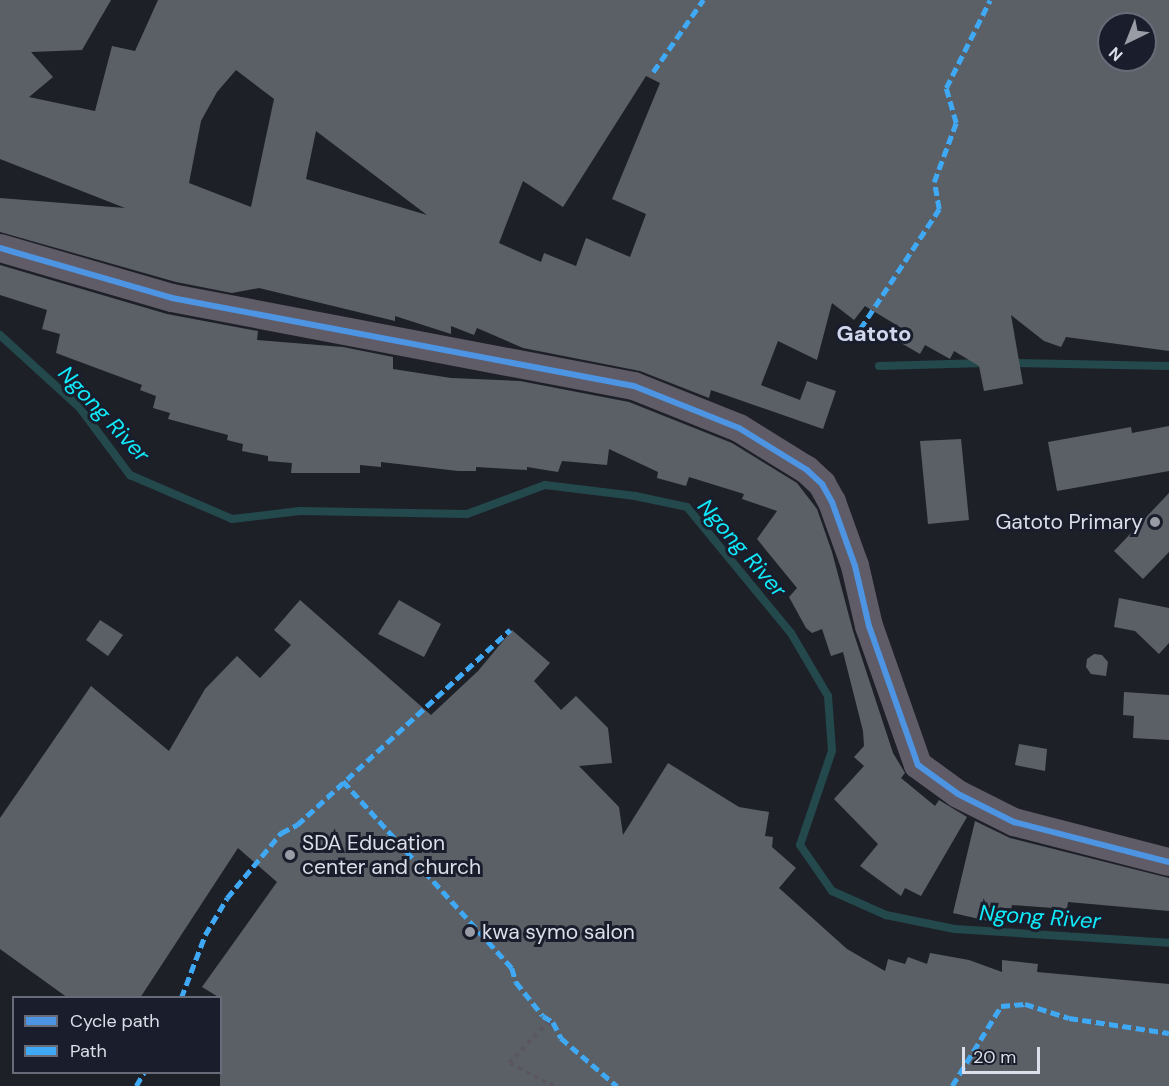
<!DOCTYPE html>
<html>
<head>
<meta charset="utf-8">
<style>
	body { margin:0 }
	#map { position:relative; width:1169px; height:1086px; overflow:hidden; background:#1e2028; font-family:"DM Sans",sans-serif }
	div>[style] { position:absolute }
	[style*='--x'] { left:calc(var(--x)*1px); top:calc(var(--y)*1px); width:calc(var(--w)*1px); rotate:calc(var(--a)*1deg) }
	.stream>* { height:8px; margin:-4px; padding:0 4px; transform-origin:4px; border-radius:4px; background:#23494d }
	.building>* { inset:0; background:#5b6066 }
	.path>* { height:4px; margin-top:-2px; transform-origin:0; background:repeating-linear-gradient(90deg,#5a5760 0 4.5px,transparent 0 9px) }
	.minor>* { height:28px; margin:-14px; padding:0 14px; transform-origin:14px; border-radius:14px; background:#605c67 }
	.quiet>* { height:4.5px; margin-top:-2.25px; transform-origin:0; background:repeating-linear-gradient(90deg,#3fa9f5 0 9px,transparent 0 13.5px) }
	.cycleway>* { height:6px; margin:-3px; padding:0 3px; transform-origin:3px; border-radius:3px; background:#4d94e3 }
	.dots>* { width:16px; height:16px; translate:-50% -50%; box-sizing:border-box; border:3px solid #1a1e2c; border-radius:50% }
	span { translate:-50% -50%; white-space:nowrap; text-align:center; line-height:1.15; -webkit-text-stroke:6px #1a1e2c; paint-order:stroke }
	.poi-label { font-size:21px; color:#dcdfe9 }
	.right { translate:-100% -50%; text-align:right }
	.left { translate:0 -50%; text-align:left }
	.neighbourhood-label { font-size:22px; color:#d1d7ec; font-weight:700 }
	.water-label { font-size:22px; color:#10ebfb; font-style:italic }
	.legend { position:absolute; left:12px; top:996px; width:210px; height:78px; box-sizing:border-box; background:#1a1e2c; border:2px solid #686b78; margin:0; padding:8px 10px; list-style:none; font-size:18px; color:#dcdfe9 }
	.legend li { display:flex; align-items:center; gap:12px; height:30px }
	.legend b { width:30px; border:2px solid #686b78 }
	.north { position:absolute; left:1097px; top:12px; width:60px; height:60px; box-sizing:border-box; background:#1a1e2c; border:2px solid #686b78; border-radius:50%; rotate:223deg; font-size:16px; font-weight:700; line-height:24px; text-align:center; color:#dcdfe9 }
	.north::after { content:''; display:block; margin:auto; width:21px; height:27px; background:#9a9ca5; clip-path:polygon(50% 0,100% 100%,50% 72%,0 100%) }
	.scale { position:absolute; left:962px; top:1047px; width:78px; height:27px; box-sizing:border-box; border:3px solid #dcdfe9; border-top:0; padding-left:8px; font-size:18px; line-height:21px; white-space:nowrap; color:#dcdfe9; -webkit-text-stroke:4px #1a1e2c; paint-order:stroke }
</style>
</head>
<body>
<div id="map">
	<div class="stream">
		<i style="--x:0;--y:335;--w:108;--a:42.4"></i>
		<i style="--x:80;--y:408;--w:84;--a:53.3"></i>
		<i style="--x:130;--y:475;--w:111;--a:23.3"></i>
		<i style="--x:232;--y:519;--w:68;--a:-6.7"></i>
		<i style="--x:300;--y:511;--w:167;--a:1"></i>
		<i style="--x:467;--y:514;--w:83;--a:-20.4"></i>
		<i style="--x:545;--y:485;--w:91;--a:7"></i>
		<i style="--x:635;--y:496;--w:53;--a:11.9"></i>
		<i style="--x:687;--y:507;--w:163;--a:50.5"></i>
		<i style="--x:791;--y:633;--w:73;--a:59.6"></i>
		<i style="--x:828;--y:696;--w:55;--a:85.8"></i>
		<i style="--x:832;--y:751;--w:99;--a:108.8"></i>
		<i style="--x:800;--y:845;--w:56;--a:55.2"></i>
		<i style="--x:832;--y:891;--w:59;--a:24"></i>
		<i style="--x:886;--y:915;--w:70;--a:11.5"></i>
		<i style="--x:955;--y:929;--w:214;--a:3.7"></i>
		<i style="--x:1012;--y:363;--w:157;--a:1.1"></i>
		<i style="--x:879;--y:366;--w:106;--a:-1.6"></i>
	</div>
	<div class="building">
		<i style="clip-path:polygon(evenodd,0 0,111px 0,82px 50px,31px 52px,53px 77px,29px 97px,95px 111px,112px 46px,135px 51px,158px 0,1169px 0,1169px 351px,1066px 337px,1061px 347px,1044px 341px,1011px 315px,1023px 384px,984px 391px,979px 366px,954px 351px,950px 359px,925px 345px,920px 354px,901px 343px,908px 332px,865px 306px,854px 320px,832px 303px,817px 360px,778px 341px,761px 385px,800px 400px,807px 381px,836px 391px,823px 429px,711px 390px,709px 398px,640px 371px,523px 348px,477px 328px,474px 335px,451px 326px,451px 334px,395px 316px,395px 321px,259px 288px,232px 293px,176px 282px,0 232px,0 198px,125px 208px,0 159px,0 0,1109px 24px,1145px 24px,1145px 60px,1109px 60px,1109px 24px,0 0,236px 70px,274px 99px,251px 207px,189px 183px,201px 121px,217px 92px,236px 70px,0 0,646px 76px,660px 83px,612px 199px,646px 214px,630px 257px,586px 238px,576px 266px,544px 253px,541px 262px,499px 243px,523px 181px,563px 207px,646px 76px,0 0,316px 131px,427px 215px,306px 179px,316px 131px)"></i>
		<i style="clip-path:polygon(0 265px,167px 314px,258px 331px,257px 340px,343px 347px,393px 357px,393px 369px,451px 378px,520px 381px,629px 402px,732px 443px,797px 483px,817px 509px,832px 552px,853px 631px,893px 753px,905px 773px,901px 778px,935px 806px,939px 800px,967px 817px,921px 896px,905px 888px,901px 896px,860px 866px,878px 844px,834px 799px,864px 766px,854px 757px,864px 746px,863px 731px,843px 652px,831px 656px,822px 629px,812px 633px,806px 628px,789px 597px,797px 588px,757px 539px,777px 511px,742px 499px,744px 494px,689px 477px,686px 486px,657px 478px,658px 472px,609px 449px,607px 465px,562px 461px,558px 472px,527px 467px,527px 470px,476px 467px,476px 471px,458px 471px,381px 462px,381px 467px,360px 465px,360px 473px,291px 473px,292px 463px,268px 461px,268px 456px,242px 451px,243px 444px,227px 440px,228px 435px,168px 419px,170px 413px,153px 408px,156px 396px,140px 390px,142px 385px,56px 353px,60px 334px,42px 329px,47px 310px,0 295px)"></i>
		<i style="clip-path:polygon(1169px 426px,1169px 471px,1057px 491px,1048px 442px,1131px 427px,1132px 433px)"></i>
		<i style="clip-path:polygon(961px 439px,969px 520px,928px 524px,920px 441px)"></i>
		<i style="clip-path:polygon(1169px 493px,1169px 552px,1143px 579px,1114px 551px)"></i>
		<i style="clip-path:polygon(1119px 598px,1169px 608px,1169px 643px,1159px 654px,1135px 631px,1114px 627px)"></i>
		<i style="clip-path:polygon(300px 600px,431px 715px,478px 671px,512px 630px,550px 663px,534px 681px,561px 710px,576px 696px,608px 728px,612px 763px,579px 766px,619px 807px,623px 835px,668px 763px,739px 807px,769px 812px,765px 836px,773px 837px,772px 847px,796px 868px,779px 888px,847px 949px,885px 971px,888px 959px,905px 964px,908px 957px,927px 964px,930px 953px,969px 960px,1002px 972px,1002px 960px,1038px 964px,1037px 972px,1169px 984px,1169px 1086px,220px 1086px,220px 998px,202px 987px,277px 882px,238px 848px,140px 998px,68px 998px,0 949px,0 818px,91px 686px,169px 751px,205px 689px,237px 656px,260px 678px,291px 645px,274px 630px)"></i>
		<i style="clip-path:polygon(399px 600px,441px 624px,424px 657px,378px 634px)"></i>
		<i style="clip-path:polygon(100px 620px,123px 635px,108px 656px,86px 640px)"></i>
		<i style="clip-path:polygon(1094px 654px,1102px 655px,1108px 662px,1106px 676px,1091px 674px,1086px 667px,1087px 659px)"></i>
		<i style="clip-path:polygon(1124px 692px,1169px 695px,1169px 740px,1133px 738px,1134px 716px,1123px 715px)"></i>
		<i style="clip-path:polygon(1019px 744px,1047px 749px,1045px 771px,1015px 765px)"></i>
		<i style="clip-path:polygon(975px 821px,1010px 838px,1169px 878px,1169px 911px,1068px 902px,1067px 909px,1012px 905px,1010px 915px,990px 912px,988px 921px,953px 913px)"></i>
	</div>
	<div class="path">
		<i style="--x:554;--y:1086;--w:51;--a:-152.9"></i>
		<i style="--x:509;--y:1063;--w:58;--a:-46.4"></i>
		<i style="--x:549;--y:1021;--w:13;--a:51"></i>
	</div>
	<div class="minor">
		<i style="--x:0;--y:248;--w:179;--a:16.2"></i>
		<i style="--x:172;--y:298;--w:470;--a:10.8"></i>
		<i style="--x:634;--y:386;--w:113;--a:21.8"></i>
		<i style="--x:739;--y:428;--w:80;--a:31.7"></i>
		<i style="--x:807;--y:470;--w:21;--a:43"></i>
		<i style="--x:822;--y:484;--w:21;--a:61"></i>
		<i style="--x:832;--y:502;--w:68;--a:70.2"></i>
		<i style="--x:855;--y:566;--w:62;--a:76.9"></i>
		<i style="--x:869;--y:626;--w:147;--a:70.6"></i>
		<i style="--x:918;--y:765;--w:49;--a:35.9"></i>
		<i style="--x:958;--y:794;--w:63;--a:26.6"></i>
		<i style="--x:1014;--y:822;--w:160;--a:14.5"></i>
	</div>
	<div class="quiet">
		<i style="--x:653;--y:72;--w:88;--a:-55.2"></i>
		<i style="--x:860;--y:329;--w:144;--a:-56.6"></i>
		<i style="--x:939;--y:209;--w:27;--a:-100"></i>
		<i style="--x:934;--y:182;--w:63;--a:-69.6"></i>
		<i style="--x:956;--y:123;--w:36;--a:-106"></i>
		<i style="--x:946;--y:88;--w:98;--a:-63.4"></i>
		<i style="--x:343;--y:781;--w:252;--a:47.9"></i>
		<i style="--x:512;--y:968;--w:15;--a:74"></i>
		<i style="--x:516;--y:982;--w:43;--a:51.5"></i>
		<i style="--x:543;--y:1016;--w:12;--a:31"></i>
		<i style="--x:553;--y:1022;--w:18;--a:63"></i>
		<i style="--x:561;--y:1038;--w:74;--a:40.6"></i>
		<i style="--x:181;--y:998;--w:67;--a:-69.1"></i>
		<i style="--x:205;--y:935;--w:43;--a:-59.3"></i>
		<i style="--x:227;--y:898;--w:85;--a:-50.3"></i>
		<i style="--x:281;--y:833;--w:18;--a:-27"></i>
		<i style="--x:297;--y:825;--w:289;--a:-42.5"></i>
		<i style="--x:136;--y:1086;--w:16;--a:-60"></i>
		<i style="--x:952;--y:1086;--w:94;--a:-58.5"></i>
		<i style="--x:1001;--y:1006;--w:24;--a:-5"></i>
		<i style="--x:1025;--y:1004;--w:46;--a:17.7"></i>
		<i style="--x:1069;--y:1018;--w:101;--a:8.5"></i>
	</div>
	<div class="cycleway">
		<i style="--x:0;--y:248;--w:179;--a:16.2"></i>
		<i style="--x:172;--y:298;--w:470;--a:10.8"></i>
		<i style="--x:634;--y:386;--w:113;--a:21.8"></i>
		<i style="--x:739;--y:428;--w:80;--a:31.7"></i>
		<i style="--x:807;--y:470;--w:21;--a:43"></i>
		<i style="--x:822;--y:484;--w:21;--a:61"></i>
		<i style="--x:832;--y:502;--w:68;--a:70.2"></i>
		<i style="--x:855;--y:566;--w:62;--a:76.9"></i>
		<i style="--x:869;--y:626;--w:147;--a:70.6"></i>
		<i style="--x:918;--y:765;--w:49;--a:35.9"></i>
		<i style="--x:958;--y:794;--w:63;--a:26.6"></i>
		<i style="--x:1014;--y:822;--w:160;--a:14.5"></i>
	</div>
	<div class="dots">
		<i style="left:1155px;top:522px;background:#9a9ca5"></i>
		<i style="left:290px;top:855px;background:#9a9ca5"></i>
		<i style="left:470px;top:932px;background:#9a9ca5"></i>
	</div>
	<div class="poi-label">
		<span class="right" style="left:1143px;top:522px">Gatoto Primary</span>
		<span class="left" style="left:302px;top:855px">SDA Education<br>center and church</span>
		<span class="left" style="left:482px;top:932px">kwa symo salon</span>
	</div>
	<div class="neighbourhood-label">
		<span style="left:874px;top:334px">Gatoto</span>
	</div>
	<div class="water-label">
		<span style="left:104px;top:414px;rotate:47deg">Ngong River</span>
		<span style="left:742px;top:548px;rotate:49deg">Ngong River</span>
		<span style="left:1040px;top:917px;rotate:4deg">Ngong River</span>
	</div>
	<ul class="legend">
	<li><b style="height:8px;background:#4d94e3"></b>Cycle path</li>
	<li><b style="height:8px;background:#3fa9f5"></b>Path</li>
	</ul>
	<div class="north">N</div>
	<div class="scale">20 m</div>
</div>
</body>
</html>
